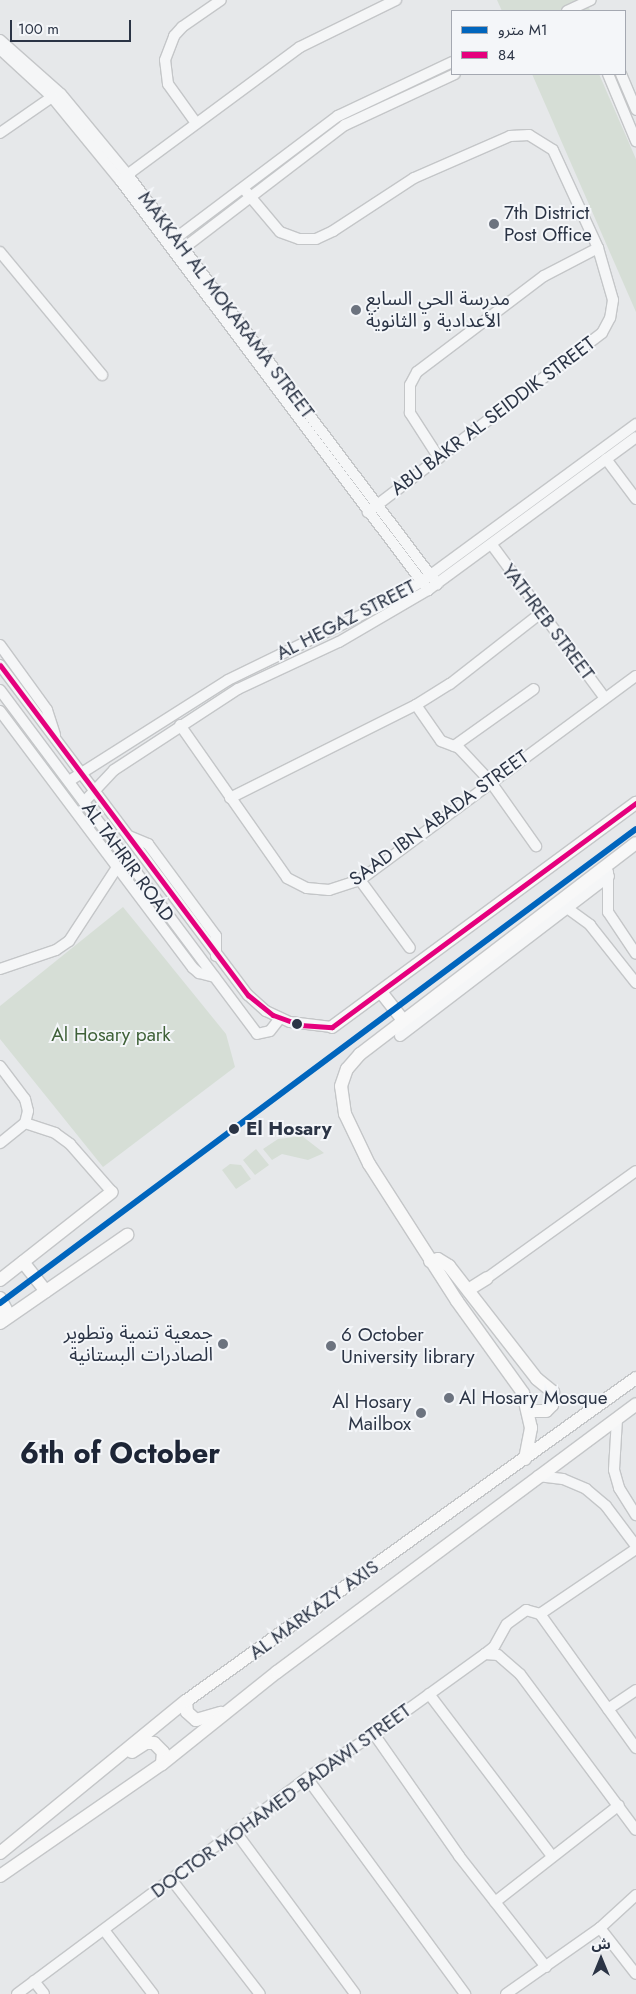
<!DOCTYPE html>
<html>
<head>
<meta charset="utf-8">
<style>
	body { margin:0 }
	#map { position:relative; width:636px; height:1994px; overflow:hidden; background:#e6e8ea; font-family:Jost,"Noto Sans Arabic",sans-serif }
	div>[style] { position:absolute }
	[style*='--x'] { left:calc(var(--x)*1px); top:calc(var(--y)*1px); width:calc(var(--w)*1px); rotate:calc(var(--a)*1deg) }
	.green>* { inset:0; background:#d6ded6 }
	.roads { filter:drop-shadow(1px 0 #c4c6c8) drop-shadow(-1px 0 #c4c6c8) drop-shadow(0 1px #c4c6c8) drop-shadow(0 -1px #c4c6c8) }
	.minor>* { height:10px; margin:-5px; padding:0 5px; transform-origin:5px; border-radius:5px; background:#f5f6f7 }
	.major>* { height:12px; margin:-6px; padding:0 6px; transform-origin:6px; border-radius:6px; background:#f8f8f8 }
	.bus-1>* { height:5px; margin:-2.5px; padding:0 2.5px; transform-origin:2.5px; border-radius:2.5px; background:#e5007d }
	.metro-1>* { height:6px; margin:-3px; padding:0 3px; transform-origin:3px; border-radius:3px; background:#0065bd }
	.dots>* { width:14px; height:14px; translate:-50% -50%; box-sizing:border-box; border:2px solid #f4f6f9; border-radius:50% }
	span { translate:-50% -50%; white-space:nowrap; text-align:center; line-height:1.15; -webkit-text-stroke:4px #f4f6f9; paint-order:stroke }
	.poi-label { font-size:19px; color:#2b3445 }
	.left { translate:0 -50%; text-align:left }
	.right { translate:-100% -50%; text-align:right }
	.street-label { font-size:19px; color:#2b3445 }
	.park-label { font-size:19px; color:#3f6138 }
	.stop-label { font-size:19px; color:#2b3445; font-weight:700 }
	.town-label { font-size:29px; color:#1d2536; font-weight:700 }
	.legend { position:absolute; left:451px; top:10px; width:175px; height:65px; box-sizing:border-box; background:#f4f6f9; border:1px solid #a4a8b1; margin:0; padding:6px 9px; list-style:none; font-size:15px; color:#2b3445 }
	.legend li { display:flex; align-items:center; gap:10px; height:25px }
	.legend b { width:25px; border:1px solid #a4a8b1 }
	.north { position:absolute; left:576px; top:1934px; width:50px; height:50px; -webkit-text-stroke:4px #f4f6f9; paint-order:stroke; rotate:0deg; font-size:14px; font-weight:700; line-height:20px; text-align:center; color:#2b3445 }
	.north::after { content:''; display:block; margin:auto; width:18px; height:22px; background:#2b3445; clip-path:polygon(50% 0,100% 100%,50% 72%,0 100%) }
	.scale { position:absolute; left:10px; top:20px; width:121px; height:22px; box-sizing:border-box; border:2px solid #2b3445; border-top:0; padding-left:6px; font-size:15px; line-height:18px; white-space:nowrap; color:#2b3445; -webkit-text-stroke:4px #f4f6f9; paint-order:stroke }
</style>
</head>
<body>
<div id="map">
	<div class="green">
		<i style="clip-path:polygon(497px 0,585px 0,590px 10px,502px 11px)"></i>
		<i style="clip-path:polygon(532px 74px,599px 74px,636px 159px,636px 312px)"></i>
		<i style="clip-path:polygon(123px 907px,226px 1034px,235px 1067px,103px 1167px,0 1039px,0 1006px)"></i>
		<i style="clip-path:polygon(302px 1136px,324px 1153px,308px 1160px,282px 1154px,272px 1160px,263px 1149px,278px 1139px)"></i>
		<i style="clip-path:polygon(256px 1149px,269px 1165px,255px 1175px,243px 1160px)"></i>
		<i style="clip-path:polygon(230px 1164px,241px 1165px,251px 1179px,236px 1189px,222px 1170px)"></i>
	</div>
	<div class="roads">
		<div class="minor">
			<i style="--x:567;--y:11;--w:26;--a:-25"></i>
			<i style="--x:0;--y:40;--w:81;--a:41.5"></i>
			<i style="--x:61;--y:94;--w:105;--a:50.4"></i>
			<i style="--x:128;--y:175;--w:513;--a:52.93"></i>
			<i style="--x:0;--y:49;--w:71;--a:42.7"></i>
			<i style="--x:52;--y:97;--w:107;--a:50.7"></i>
			<i style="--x:120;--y:180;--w:513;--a:53.09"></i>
			<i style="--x:608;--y:74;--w:73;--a:67.3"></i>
			<i style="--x:621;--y:74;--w:39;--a:67"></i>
			<i style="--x:196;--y:123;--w:48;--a:-125.7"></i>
			<i style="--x:168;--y:84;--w:24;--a:-97"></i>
			<i style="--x:165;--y:60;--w:26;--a:-69"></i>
			<i style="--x:174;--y:36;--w:12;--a:-48"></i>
			<i style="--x:182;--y:27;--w:47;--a:-34.7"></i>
			<i style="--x:0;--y:133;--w:63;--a:-34.7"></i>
			<i style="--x:123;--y:178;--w:220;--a:-36.5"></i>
			<i style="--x:300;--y:47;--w:107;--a:-26.1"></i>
			<i style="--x:243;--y:188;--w:57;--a:49.9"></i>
			<i style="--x:280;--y:232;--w:20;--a:20"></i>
			<i style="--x:299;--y:239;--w:17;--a:0"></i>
			<i style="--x:316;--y:239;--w:19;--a:-25"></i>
			<i style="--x:333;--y:231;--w:97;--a:-33.2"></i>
			<i style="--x:414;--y:178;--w:105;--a:-23.6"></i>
			<i style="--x:510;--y:136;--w:19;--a:-3"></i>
			<i style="--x:529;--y:135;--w:28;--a:32"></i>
			<i style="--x:553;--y:150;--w:108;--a:65.3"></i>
			<i style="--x:598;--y:248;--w:54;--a:73.9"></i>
			<i style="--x:613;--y:300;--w:18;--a:99"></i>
			<i style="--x:610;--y:318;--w:17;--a:118"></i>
			<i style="--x:602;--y:333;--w:295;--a:142.6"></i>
			<i style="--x:172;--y:241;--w:208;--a:-37"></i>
			<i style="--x:338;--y:116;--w:126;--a:-25.3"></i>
			<i style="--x:180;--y:251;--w:208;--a:-37.4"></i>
			<i style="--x:345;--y:125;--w:121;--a:-24.9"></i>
			<i style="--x:0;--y:252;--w:160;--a:50.3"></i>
			<i style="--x:439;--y:458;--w:54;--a:-122.8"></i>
			<i style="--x:410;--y:413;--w:28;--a:-90"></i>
			<i style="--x:410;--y:385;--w:15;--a:-62"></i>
			<i style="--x:417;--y:372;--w:159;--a:-37.1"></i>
			<i style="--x:544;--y:276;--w:61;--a:-27.4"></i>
			<i style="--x:606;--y:459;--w:50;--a:53.1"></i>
			<i style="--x:492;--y:545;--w:190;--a:53.6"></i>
			<i style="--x:0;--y:645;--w:80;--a:54.1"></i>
			<i style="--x:47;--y:710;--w:26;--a:72"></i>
			<i style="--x:0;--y:665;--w:413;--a:53.1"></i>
			<i style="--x:248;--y:995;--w:24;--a:42"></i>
			<i style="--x:266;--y:1011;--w:26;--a:25"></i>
			<i style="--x:290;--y:1022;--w:42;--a:6.8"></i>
			<i style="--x:0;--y:690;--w:429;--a:53.2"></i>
			<i style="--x:257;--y:1034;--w:13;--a:-13"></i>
			<i style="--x:270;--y:1031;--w:16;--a:-52"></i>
			<i style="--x:416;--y:705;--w:44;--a:55.2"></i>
			<i style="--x:441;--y:741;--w:19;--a:21"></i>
			<i style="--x:459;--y:748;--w:45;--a:46.8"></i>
			<i style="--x:490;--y:781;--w:80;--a:54.7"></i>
			<i style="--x:0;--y:711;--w:321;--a:53.1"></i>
			<i style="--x:193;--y:968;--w:8;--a:40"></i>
			<i style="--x:199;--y:973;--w:16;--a:14"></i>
			<i style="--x:180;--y:725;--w:187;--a:55"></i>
			<i style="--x:287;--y:878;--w:22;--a:27"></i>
			<i style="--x:307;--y:888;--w:22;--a:5"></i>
			<i style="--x:329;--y:890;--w:33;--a:-18"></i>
			<i style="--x:360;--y:880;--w:343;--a:-36.5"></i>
			<i style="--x:454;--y:746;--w:98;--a:-35.5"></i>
			<i style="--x:69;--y:781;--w:188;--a:-32.4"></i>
			<i style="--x:228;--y:680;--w:169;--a:-26"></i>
			<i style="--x:380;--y:606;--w:48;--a:-30.3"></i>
			<i style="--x:421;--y:582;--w:267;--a:-36.3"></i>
			<i style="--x:230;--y:798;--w:208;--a:-26.6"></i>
			<i style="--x:416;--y:705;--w:40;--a:-32"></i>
			<i style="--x:450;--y:684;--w:115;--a:-38"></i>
			<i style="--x:84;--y:802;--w:44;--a:-46.8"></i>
			<i style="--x:114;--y:770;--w:148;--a:-33.2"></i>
			<i style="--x:238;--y:689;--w:111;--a:-25"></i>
			<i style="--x:339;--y:642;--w:103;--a:-30.3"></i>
			<i style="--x:428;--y:590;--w:258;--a:-36.3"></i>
			<i style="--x:129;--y:836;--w:21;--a:23"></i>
			<i style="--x:148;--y:844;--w:114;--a:53.5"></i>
			<i style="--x:216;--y:936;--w:20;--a:90"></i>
			<i style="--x:608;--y:872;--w:40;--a:90"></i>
			<i style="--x:608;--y:912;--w:50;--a:56.3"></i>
			<i style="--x:360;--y:880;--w:84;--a:53.7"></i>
			<i style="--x:567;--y:908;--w:29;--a:36"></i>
			<i style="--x:590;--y:925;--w:74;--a:51.6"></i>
			<i style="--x:0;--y:969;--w:59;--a:-18.7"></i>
			<i style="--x:56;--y:950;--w:16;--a:-35"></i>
			<i style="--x:69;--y:941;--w:86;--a:-56.9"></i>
			<i style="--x:400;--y:1036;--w:263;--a:-37.4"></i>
			<i style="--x:0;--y:1066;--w:41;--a:52.9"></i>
			<i style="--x:25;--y:1099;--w:12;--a:76"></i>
			<i style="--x:28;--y:1111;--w:12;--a:104"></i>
			<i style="--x:25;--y:1123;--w:32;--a:141"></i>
			<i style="--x:25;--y:1123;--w:32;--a:18"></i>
			<i style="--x:55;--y:1133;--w:19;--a:36"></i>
			<i style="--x:70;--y:1144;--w:64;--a:48.8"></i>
			<i style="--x:487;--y:1278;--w:183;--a:-35.7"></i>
			<i style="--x:617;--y:1419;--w:51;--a:93.4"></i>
			<i style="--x:614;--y:1470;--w:19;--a:74"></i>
			<i style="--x:619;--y:1488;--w:32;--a:58"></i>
			<i style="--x:538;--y:1476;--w:25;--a:7"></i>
			<i style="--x:563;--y:1479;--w:25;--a:23"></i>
			<i style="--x:586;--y:1489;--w:26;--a:40"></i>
			<i style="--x:606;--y:1506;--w:50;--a:53.1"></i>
			<i style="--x:540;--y:1614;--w:116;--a:-34.1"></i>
			<i style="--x:485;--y:1654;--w:13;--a:4"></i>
			<i style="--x:498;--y:1655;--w:29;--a:41"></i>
			<i style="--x:520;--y:1674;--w:194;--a:53.4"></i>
			<i style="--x:429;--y:1694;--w:203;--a:52.8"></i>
			<i style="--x:608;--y:1709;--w:34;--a:-34"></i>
			<i style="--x:374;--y:1734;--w:149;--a:55.1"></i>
			<i style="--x:459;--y:1856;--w:141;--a:51.9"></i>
			<i style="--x:307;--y:1778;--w:268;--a:53.8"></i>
			<i style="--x:235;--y:1831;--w:202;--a:53.6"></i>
			<i style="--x:171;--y:1879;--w:145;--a:52.3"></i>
			<i style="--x:495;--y:1902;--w:157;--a:-38"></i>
			<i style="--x:600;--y:1928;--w:58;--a:52"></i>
			<i style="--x:104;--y:1930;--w:81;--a:52.6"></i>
			<i style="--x:34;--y:1981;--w:16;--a:52"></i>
			<i style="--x:17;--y:1994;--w:362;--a:-36.7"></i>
			<i style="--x:307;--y:1778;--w:80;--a:-33.3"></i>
			<i style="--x:374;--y:1734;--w:137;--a:-35.8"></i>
			<i style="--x:485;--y:1654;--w:11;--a:-38"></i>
			<i style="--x:494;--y:1647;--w:26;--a:-61"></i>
			<i style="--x:507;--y:1624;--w:24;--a:-36"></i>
			<i style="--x:526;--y:1610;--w:15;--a:16"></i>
			<i style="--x:540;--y:1614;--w:165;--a:54.4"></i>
			<i style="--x:506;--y:1994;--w:115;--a:-35.1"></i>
			<i style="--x:600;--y:1928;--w:49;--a:-42.5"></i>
		</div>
		<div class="major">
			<i style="--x:381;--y:992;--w:36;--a:52"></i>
			<i style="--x:332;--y:1027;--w:378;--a:-36.4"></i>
			<i style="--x:430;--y:1261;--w:8;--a:-14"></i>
			<i style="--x:438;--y:1259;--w:13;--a:32"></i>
			<i style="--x:449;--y:1266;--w:143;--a:52.1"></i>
			<i style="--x:537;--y:1379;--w:21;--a:39"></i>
			<i style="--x:553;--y:1392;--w:13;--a:94"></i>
			<i style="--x:552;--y:1405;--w:8;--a:135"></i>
			<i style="--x:546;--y:1411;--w:16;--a:180"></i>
			<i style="--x:23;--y:1262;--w:37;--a:52"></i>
			<i style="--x:0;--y:1280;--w:142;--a:-38.2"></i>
			<i style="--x:468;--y:1290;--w:22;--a:-32"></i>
			<i style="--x:0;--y:1298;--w:13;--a:63"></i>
			<i style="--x:6;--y:1310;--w:11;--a:105"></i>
			<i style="--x:0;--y:1323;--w:155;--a:-34.7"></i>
			<i style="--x:525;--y:1459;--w:32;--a:-79"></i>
			<i style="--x:531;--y:1428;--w:36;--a:-103"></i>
			<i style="--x:523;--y:1393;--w:113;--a:-125.7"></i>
			<i style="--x:457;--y:1301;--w:163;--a:-122.7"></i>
			<i style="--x:369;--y:1164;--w:55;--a:-115.6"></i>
			<i style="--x:345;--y:1114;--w:28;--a:-98"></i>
			<i style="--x:341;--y:1086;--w:18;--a:-71"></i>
			<i style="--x:347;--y:1069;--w:20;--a:-49"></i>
			<i style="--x:360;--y:1054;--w:347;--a:-37.4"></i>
			<i style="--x:186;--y:1701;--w:11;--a:85"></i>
			<i style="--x:187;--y:1712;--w:12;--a:42"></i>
			<i style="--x:196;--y:1720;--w:26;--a:-16"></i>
			<i style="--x:132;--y:1752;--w:17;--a:-33"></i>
			<i style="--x:146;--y:1743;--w:8;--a:0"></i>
			<i style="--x:154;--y:1743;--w:13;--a:45"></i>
			<i style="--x:163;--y:1752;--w:12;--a:95"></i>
			<i style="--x:0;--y:1853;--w:240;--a:-39.3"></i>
			<i style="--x:186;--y:1701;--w:554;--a:-35.67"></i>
			<i style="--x:0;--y:1876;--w:197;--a:-34.7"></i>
			<i style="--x:162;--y:1764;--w:147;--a:-38.7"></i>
			<i style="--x:277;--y:1672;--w:448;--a:-36.7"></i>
		</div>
	</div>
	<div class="bus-1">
		<i style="--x:0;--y:665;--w:413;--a:53.1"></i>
		<i style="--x:248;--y:995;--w:32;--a:39"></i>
		<i style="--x:273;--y:1015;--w:29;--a:20"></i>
		<i style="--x:300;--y:1025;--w:32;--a:4"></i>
		<i style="--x:332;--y:1027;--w:378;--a:-36.4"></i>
	</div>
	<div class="metro-1">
		<i style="--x:0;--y:1303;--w:793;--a:-36.7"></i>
	</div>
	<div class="dots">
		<i style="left:494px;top:224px;background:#6c737f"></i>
		<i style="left:356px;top:310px;background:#6c737f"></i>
		<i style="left:297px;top:1024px;background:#2b3445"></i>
		<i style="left:234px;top:1129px;background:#2b3445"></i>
		<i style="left:223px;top:1344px;background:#6c737f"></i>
		<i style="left:331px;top:1346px;background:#6c737f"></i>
		<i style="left:449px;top:1398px;background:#6c737f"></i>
		<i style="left:421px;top:1413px;background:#6c737f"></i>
	</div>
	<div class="poi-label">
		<span class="left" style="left:504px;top:224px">7th District<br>Post Office</span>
		<span class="left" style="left:366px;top:310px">مدرسة الحي السابع<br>الأعدادية و الثانوية</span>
		<span class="right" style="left:213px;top:1344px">جمعية تنمية وتطوير<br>الصادرات البستانية</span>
		<span class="left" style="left:341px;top:1346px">6 October<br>University library</span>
		<span class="left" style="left:459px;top:1398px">Al Hosary Mosque</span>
		<span class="right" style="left:411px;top:1413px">Al Hosary<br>Mailbox</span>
	</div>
	<div class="street-label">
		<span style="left:226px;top:305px;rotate:53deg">MAKKAH AL MOKARAMA STREET</span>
		<span style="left:493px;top:416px;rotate:-37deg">ABU BAKR AL SEIDDIK STREET</span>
		<span style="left:346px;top:620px;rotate:-27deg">AL HEGAZ STREET</span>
		<span style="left:548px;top:622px;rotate:53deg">YATHREB STREET</span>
		<span style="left:439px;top:818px;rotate:-36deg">SAAD IBN ABADA STREET</span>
		<span style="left:128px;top:862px;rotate:54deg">AL TAHRIR ROAD</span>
		<span style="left:314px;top:1610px;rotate:-36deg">AL MARKAZY AXIS</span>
		<span style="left:281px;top:1801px;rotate:-36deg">DOCTOR MOHAMED BADAWI STREET</span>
	</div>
	<div class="park-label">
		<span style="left:111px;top:1035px">Al Hosary park</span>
	</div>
	<div class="stop-label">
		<span class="left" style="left:246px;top:1129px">El Hosary</span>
	</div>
	<div class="town-label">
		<span style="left:120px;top:1454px">6th of October</span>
	</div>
	<ul class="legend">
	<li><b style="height:6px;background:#0065bd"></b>مترو M1</li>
	<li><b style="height:6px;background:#e5007d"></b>84</li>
	</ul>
	<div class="north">ش</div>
	<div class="scale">100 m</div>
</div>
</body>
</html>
